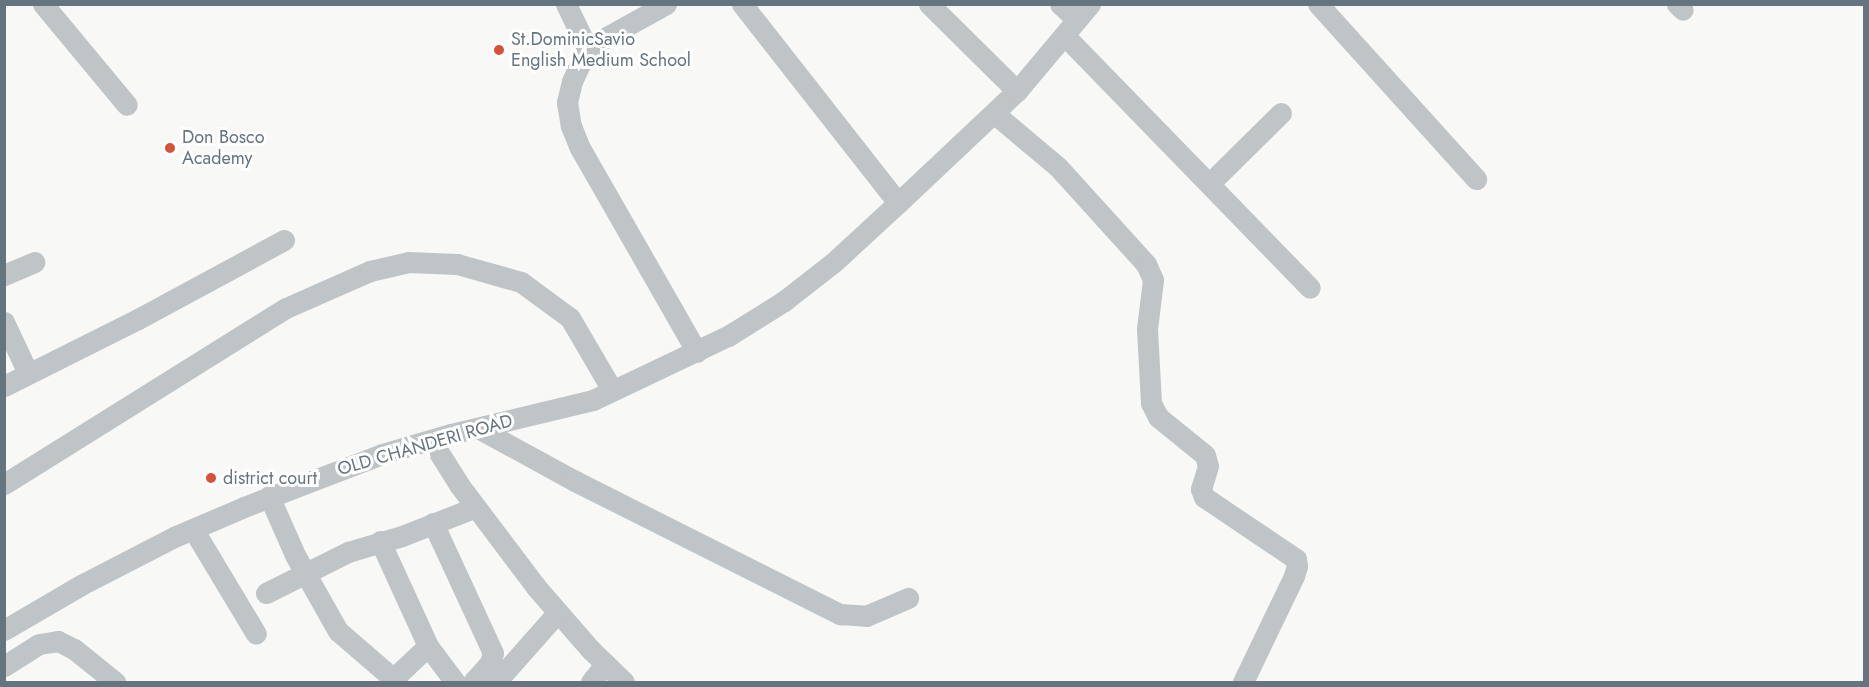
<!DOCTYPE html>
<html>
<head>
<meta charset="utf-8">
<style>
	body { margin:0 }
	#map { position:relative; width:1869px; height:687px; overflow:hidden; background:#f8f8f6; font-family:Jost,sans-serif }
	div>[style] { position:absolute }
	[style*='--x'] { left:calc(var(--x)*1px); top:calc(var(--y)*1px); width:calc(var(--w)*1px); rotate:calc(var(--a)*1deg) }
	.minor>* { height:21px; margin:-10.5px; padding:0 10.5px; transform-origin:10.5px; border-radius:10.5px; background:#bfc4c7 }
	.dots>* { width:16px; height:16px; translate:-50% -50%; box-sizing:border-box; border:3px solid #fff; border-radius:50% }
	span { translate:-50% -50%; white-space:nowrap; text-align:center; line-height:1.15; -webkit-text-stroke:6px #fff; paint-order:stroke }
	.poi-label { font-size:18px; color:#65757f }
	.left { translate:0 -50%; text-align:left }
	.street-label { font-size:18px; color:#65757f }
	.frame { position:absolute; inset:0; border:6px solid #65757f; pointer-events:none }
</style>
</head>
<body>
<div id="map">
	<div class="minor">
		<i style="--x:43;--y:4;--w:131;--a:50.3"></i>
		<i style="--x:566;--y:4;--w:53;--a:64.4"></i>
		<i style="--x:666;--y:4;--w:80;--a:150.9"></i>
		<i style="--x:596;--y:43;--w:24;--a:128"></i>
		<i style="--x:581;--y:62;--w:21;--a:115"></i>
		<i style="--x:572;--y:81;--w:22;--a:103"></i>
		<i style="--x:567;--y:102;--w:24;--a:81"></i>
		<i style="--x:571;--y:126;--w:24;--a:68"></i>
		<i style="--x:580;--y:148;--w:235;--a:60.2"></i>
		<i style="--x:742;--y:4;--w:253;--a:51.9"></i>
		<i style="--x:929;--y:4;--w:124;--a:44.7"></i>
		<i style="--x:1060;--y:4;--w:23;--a:43"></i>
		<i style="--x:1318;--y:4;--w:236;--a:47.9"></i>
		<i style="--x:1677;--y:4;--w:8;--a:45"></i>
		<i style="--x:1065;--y:36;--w:351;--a:45.8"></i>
		<i style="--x:995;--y:114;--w:82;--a:40.1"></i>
		<i style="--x:1058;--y:167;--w:131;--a:47.8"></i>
		<i style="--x:1146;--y:264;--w:17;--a:66"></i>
		<i style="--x:1153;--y:280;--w:49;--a:97"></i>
		<i style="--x:1147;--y:329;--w:74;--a:86.9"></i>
		<i style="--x:1151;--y:403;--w:16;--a:63"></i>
		<i style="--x:1158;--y:417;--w:60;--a:39"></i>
		<i style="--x:1205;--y:455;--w:11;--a:75"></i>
		<i style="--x:1208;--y:466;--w:24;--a:107"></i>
		<i style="--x:1201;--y:489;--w:9;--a:69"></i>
		<i style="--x:1204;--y:497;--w:111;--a:34"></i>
		<i style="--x:1296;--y:559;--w:7;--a:82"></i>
		<i style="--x:1297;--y:566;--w:10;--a:107"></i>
		<i style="--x:1294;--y:576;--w:118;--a:115.7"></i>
		<i style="--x:1209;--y:184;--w:101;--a:-44.6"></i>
		<i style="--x:4;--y:275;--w:33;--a:-23"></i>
		<i style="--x:4;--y:322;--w:56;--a:64.8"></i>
		<i style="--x:4;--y:386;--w:150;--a:-26.6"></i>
		<i style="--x:138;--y:319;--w:166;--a:-28.4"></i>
		<i style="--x:478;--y:428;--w:111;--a:28.7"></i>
		<i style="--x:575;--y:481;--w:297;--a:26.7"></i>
		<i style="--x:840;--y:614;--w:26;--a:4"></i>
		<i style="--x:866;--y:616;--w:46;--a:-23.2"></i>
		<i style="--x:431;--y:440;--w:54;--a:57.8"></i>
		<i style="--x:460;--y:486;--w:126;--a:53"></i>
		<i style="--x:536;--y:587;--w:84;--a:48.9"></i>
		<i style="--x:591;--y:650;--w:46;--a:44.1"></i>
		<i style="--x:4;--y:484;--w:332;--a:-32"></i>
		<i style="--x:286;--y:308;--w:92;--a:-23.8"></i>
		<i style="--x:370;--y:271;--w:39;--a:-13"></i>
		<i style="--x:408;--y:262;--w:49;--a:2.3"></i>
		<i style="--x:457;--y:264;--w:66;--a:15.7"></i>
		<i style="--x:521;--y:282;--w:61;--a:36.3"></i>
		<i style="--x:570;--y:318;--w:83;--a:59.7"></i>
		<i style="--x:269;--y:496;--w:64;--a:66.2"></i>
		<i style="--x:295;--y:555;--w:87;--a:60.5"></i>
		<i style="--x:338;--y:631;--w:78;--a:40.8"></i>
		<i style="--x:433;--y:523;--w:143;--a:65.2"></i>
		<i style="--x:493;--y:653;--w:10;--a:107"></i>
		<i style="--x:490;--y:663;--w:25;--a:132"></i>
		<i style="--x:193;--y:529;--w:122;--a:59"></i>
		<i style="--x:380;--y:541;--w:115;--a:65.4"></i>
		<i style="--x:428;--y:646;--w:45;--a:53.1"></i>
		<i style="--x:266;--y:593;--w:92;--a:-26.6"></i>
		<i style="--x:348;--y:552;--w:56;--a:-16.5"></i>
		<i style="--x:402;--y:536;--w:79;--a:-21.4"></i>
		<i style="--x:4;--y:630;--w:89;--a:-30.3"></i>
		<i style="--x:81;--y:585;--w:105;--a:-27.3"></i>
		<i style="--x:174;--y:537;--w:76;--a:-23.2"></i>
		<i style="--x:244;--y:507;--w:148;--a:-21"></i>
		<i style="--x:382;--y:454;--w:72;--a:-16.2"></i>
		<i style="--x:451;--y:434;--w:146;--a:-13.5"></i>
		<i style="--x:593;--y:400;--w:149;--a:-25.4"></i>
		<i style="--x:728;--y:336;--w:66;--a:-32"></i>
		<i style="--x:784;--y:301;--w:63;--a:-38"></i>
		<i style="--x:834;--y:262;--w:87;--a:-42.7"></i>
		<i style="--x:898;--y:203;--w:163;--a:-43.3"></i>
		<i style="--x:1017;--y:91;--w:114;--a:-50"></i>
		<i style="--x:4;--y:666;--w:41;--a:-32.2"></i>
		<i style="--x:39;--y:644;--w:19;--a:-9"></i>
		<i style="--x:58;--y:641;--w:18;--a:27"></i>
		<i style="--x:74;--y:649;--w:53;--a:38.8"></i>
		<i style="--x:393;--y:679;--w:48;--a:-43.3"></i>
		<i style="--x:496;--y:682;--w:92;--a:-48.5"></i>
		<i style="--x:591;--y:682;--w:23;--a:-52"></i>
	</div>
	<div class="dots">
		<i style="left:499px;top:50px;background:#d85136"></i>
		<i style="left:170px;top:148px;background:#d85136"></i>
		<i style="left:211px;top:478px;background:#d85136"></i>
	</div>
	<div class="poi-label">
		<span class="left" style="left:511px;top:50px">St.DominicSavio<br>English Medium School</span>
		<span class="left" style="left:182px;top:148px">Don Bosco<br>Academy</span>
		<span class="left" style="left:223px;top:478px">district court</span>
	</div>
	<div class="street-label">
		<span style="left:425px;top:445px;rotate:-16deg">OLD CHANDERI ROAD</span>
	</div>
	<div class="frame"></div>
</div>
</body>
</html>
